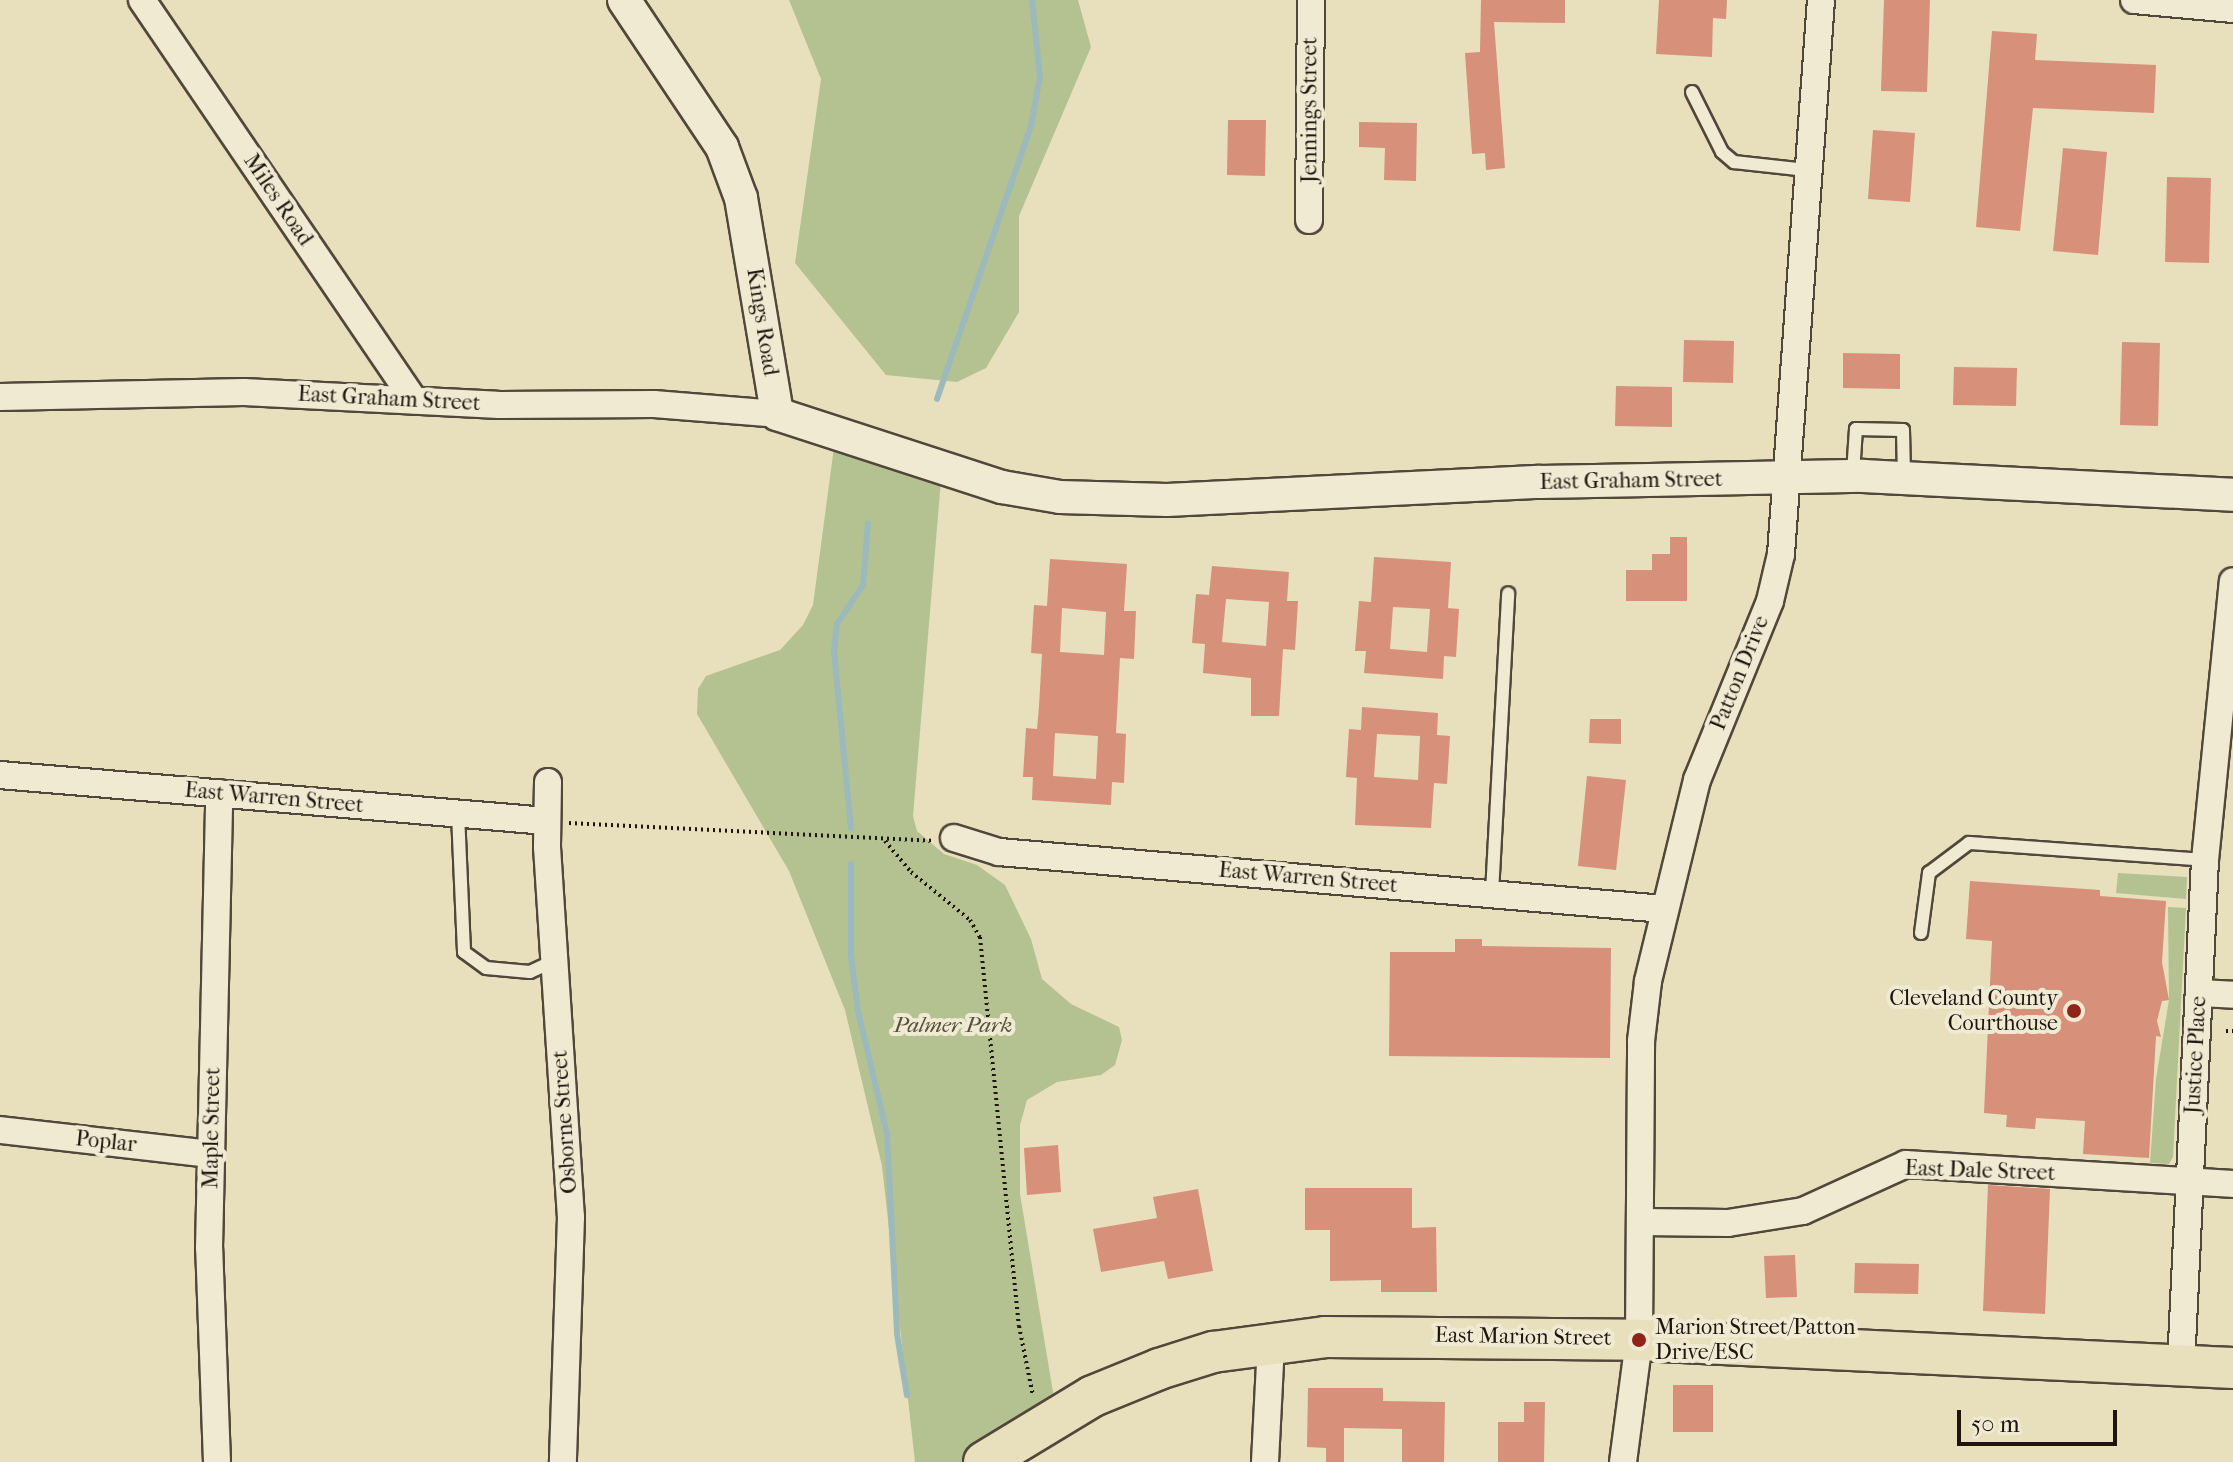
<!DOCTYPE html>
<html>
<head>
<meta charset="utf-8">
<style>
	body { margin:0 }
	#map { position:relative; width:2233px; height:1462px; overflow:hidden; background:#e8dfbc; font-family:"IM FELL French Canon",serif }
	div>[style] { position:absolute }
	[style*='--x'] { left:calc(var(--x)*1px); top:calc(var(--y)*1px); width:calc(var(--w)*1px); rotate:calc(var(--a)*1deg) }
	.green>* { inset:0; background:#b4c292 }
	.stream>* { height:6px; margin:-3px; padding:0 3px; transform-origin:3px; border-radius:3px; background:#9cbabb }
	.building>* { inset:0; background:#d7907a }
	.path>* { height:4px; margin-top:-2px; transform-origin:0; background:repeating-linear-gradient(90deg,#1f140e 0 2px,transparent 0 6px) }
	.roads { filter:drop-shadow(2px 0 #51473a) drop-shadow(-2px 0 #51473a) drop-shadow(0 2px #51473a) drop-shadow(0 -2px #51473a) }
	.service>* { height:12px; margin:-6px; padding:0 6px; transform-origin:6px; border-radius:6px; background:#f0ead3 }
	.minor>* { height:26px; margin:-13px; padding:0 13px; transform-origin:13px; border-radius:13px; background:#f0ead3 }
	.tertiary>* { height:32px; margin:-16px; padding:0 16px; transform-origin:16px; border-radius:16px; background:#f0ead3 }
	.primary>* { height:40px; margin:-20px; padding:0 20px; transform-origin:20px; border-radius:20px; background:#e8dfbc }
	.dots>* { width:22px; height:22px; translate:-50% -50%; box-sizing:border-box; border:4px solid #f0ead3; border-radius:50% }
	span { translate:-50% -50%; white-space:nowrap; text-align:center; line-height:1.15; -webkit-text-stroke:8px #f0ead3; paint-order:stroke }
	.street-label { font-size:22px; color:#1f140e }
	.poi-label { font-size:22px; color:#1f140e }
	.right { translate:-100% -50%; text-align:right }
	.left { translate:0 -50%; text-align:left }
	.park-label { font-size:22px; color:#53513c; font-style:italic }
	.scale { position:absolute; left:1957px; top:1410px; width:160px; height:36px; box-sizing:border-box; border:4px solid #1f140e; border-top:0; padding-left:10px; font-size:24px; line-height:28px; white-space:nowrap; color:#1f140e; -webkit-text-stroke:6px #f0ead3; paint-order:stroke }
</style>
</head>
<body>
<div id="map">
	<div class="green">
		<i style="clip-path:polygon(789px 0,1078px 0,1091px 47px,1019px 216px,1019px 312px,986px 368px,957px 382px,886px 375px,795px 263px,821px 79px)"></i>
		<i style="clip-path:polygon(836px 432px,942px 468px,913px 816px,917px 831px,944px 854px,977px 865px,1005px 885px,1031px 939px,1042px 979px,1071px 1004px,1119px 1027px,1122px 1040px,1115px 1065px,1101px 1075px,1057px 1082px,1027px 1100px,1020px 1125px,1020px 1194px,1057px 1416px,984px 1462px,915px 1462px,882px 1166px,845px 1010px,789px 871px,697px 714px,698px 689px,706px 676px,780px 650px,803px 625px,813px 605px)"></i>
		<i style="clip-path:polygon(2118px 873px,2187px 877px,2186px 899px,2116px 893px)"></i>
		<i style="clip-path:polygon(2168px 907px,2186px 908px,2173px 1157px,2169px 1164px,2150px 1163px,2156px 1079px,2169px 1000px)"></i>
	</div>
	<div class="stream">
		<i style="--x:937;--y:399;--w:289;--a:-71"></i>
		<i style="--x:1031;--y:126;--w:51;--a:-79.8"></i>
		<i style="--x:1040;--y:76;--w:76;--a:-96"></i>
		<i style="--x:851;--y:828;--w:178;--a:-95.5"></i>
		<i style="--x:834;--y:651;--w:27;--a:-84"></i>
		<i style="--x:837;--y:624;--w:47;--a:-56.3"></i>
		<i style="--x:863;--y:585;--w:62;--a:-85.4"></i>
		<i style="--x:851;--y:864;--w:92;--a:90"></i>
		<i style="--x:851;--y:956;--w:55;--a:82.7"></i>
		<i style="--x:858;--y:1011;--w:126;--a:76.7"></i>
		<i style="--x:887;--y:1134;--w:200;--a:87.1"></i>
		<i style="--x:897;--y:1334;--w:62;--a:80.7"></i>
	</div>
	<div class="building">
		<i style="clip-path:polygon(1481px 0,1565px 0,1565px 23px,1494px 22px,1505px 168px,1486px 170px,1485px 153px,1472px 154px,1465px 53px,1480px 52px)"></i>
		<i style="clip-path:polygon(1659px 0,1727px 0,1726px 19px,1713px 18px,1712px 57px,1656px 54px)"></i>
		<i style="clip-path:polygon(1884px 0,1930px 0,1927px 92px,1881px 91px)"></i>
		<i style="clip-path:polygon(1992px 31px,2037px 34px,2035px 60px,2156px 65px,2154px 113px,2033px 108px,2020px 231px,1976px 227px)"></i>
		<i style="clip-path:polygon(1228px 120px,1266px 120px,1265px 176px,1227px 175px)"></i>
		<i style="clip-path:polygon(1359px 122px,1417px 123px,1416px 181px,1384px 180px,1385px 148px,1359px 147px)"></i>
		<i style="clip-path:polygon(1873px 130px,1915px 133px,1910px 202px,1868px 199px)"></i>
		<i style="clip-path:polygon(2063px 148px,2107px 152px,2098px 255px,2053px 251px)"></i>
		<i style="clip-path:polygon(2167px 177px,2211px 178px,2209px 263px,2165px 262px)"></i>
		<i style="clip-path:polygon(1684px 340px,1734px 341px,1733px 383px,1683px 382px)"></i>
		<i style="clip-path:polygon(2122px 342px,2160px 343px,2158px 426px,2120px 425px)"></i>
		<i style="clip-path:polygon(1843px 353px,1900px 354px,1900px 389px,1843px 388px)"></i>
		<i style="clip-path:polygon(1954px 367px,2017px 368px,2016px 406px,1953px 405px)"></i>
		<i style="clip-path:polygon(1616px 386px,1672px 387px,1672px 427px,1615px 426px)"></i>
		<i style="clip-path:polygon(1670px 537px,1687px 537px,1687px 601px,1626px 601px,1626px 570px,1652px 570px,1652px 554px,1670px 554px)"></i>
		<i style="clip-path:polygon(evenodd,1374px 557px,1451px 562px,1448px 608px,1459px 609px,1456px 657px,1444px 656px,1443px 679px,1364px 673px,1366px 651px,1355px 651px,1359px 601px,1371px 602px,1374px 557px,1393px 607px,1430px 609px,1427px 652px,1390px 649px,1393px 607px)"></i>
		<i style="clip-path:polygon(evenodd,1050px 559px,1127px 564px,1124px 611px,1136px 611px,1134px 659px,1120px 658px,1116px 733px,1126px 734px,1124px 783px,1112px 782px,1111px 805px,1032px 800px,1033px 777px,1023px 777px,1026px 728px,1037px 729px,1039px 706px,1042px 654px,1031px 653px,1034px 605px,1047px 606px,1050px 559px,1062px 608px,1106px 612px,1104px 655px,1060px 652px,1062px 608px,1050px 559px,1055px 733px,1098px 736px,1096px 779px,1053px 776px,1055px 733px)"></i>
		<i style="clip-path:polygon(evenodd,1212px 566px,1289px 572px,1287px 601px,1298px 601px,1295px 650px,1283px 649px,1279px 716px,1251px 716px,1251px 678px,1203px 673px,1205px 644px,1192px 643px,1196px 594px,1209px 595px,1212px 566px,1226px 599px,1269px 602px,1266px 646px,1222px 642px,1226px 599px)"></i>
		<i style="clip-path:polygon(evenodd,1362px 707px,1438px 713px,1437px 735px,1450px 736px,1447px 784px,1434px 783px,1431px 828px,1355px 825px,1357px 778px,1346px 777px,1349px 729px,1361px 730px,1362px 707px,1377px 734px,1420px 736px,1418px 780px,1374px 777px,1377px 734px)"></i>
		<i style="clip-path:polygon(1590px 719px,1621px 719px,1621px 744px,1589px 743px)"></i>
		<i style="clip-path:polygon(1587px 776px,1626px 780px,1616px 870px,1578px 866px)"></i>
		<i style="clip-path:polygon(1970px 881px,2100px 890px,2100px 896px,2166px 901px,2162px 962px,2169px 1000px,2162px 1001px,2157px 1021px,2161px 1037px,2156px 1036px,2149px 1158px,2083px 1154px,2085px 1121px,2036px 1118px,2035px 1129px,2006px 1127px,2007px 1115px,1984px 1113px,1992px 941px,1966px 939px)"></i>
		<i style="clip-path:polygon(1455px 939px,1482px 939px,1482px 946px,1611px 948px,1610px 1058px,1389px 1056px,1390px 952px,1455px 952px)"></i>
		<i style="clip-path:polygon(1058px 1145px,1061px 1192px,1027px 1195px,1024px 1148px)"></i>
		<i style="clip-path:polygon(1988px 1185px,2050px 1189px,2045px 1314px,1983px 1311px)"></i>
		<i style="clip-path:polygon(1305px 1188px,1412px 1188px,1412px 1228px,1436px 1227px,1437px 1292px,1381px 1292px,1381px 1280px,1330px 1281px,1330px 1230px,1305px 1230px)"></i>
		<i style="clip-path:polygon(1198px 1189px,1213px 1271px,1168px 1279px,1164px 1261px,1101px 1272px,1093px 1229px,1157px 1218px,1153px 1197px)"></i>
		<i style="clip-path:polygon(1795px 1255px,1797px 1297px,1766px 1298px,1764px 1256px)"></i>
		<i style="clip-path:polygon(1855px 1263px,1919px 1264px,1918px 1294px,1854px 1293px)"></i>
		<i style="clip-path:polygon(1673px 1385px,1713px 1385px,1713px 1432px,1673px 1432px)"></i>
		<i style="clip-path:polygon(1308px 1388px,1383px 1388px,1383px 1401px,1445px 1402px,1444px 1462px,1402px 1462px,1402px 1429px,1344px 1428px,1344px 1462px,1326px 1462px,1326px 1448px,1307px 1447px)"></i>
		<i style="clip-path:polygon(1524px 1402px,1545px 1402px,1544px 1462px,1498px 1462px,1498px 1422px,1524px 1422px)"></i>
	</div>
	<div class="path">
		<i style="--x:569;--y:823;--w:363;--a:2.8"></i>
		<i style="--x:885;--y:841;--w:40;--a:50"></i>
		<i style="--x:911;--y:872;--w:76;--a:39.1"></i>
		<i style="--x:970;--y:920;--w:20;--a:60"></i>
		<i style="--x:980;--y:937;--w:391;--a:84.3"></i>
		<i style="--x:1019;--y:1326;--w:71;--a:78.7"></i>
		<i style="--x:2226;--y:1031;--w:7;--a:0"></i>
	</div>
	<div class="roads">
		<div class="service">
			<i style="--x:1692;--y:92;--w:67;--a:63.4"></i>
			<i style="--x:1722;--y:152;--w:16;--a:40"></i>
			<i style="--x:1734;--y:162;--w:73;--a:6.3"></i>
			<i style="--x:1853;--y:473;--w:44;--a:-86.1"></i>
			<i style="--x:1856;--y:429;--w:47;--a:1.2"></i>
			<i style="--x:1903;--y:430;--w:47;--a:88.8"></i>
			<i style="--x:458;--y:814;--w:138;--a:87.5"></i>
			<i style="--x:464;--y:952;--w:27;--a:36"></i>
			<i style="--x:486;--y:968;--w:44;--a:5.2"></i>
			<i style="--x:530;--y:972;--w:26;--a:-25"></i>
			<i style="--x:1492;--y:893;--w:300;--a:-86.9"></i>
			<i style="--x:1921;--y:933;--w:61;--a:-82.4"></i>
			<i style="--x:1929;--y:873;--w:50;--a:-36.9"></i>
			<i style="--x:1969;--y:843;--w:237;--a:4.1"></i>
		</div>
		<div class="minor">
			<i style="--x:142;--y:0;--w:484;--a:55.8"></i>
			<i style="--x:2134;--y:0;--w:99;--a:5.2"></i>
			<i style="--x:1309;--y:220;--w:220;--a:-89.5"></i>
			<i style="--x:0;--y:397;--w:244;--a:-1.2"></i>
			<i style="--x:244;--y:392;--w:256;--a:2.9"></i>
			<i style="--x:500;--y:405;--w:154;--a:-0.4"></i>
			<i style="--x:654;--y:404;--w:123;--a:4.6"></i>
			<i style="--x:0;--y:775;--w:549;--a:4.81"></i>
			<i style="--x:548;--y:782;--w:65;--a:90.9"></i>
			<i style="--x:547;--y:847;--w:371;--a:86.3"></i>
			<i style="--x:571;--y:1217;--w:245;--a:91.9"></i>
			<i style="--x:954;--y:838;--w:47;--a:17.3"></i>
			<i style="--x:999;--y:852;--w:667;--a:4.9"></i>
			<i style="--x:2199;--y:993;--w:34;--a:3"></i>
			<i style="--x:0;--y:1130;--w:212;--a:6.5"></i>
			<i style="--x:1642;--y:1222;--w:86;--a:0.7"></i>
			<i style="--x:1728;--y:1223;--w:76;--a:-9.1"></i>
			<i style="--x:1803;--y:1211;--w:113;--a:-24.5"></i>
			<i style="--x:1906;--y:1164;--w:328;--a:3.5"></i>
			<i style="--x:2181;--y:1365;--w:506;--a:-87.28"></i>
			<i style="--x:2205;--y:860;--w:280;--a:-84.3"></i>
			<i style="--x:217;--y:1462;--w:214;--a:-92.1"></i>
			<i style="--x:209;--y:1248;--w:455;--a:-88.7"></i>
			<i style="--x:1265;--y:1462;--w:119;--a:-87.1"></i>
			<i style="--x:1623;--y:1462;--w:123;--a:-82.5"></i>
			<i style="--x:1639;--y:1340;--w:299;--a:-89.6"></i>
			<i style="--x:1641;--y:1041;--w:60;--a:-83.3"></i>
			<i style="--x:1648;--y:981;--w:207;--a:-76.3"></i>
			<i style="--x:1697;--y:780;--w:193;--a:-67.8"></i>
			<i style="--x:1770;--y:601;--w:48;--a:-76.8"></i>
			<i style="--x:1781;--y:554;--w:555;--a:-85.87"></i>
		</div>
		<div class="tertiary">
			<i style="--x:624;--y:0;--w:177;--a:56.3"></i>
			<i style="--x:722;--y:147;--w:54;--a:69.6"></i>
			<i style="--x:741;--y:198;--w:219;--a:80.5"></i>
			<i style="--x:777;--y:414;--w:237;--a:18"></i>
			<i style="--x:1002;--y:487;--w:59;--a:9.8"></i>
			<i style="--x:1060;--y:497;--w:107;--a:1.6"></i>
			<i style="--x:1167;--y:500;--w:373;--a:-2.8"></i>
			<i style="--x:1540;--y:482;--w:323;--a:-1.1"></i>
			<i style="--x:1863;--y:476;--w:370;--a:2.9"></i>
		</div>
		<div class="primary">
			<i style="--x:984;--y:1462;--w:127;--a:-31.2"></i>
			<i style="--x:1093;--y:1396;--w:71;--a:-22.2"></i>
			<i style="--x:1159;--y:1369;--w:57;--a:-17.5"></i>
			<i style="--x:1213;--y:1352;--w:113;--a:-7.6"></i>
			<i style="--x:1325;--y:1337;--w:314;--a:0.5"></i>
			<i style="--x:1639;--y:1340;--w:595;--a:2.7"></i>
		</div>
	</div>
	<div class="dots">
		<i style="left:2074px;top:1011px;background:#8f2418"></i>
		<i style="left:1639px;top:1340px;background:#8f2418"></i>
	</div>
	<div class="street-label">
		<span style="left:1310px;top:110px;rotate:-90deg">Jennings Street</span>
		<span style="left:278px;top:200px;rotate:56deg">Miles Road</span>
		<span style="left:762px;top:322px;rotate:81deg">Kings Road</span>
		<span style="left:389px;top:399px;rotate:3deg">East Graham Street</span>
		<span style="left:1631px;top:481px;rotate:-1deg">East Graham Street</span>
		<span style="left:1740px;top:673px;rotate:-68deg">Patton Drive</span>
		<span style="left:274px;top:798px;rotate:5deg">East Warren Street</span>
		<span style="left:1308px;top:878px;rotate:5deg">East Warren Street</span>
		<span style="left:2196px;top:1055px;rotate:-87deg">Justice Place</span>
		<span style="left:565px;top:1122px;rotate:-94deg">Osborne Street</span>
		<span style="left:212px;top:1128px;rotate:-89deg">Maple Street</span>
		<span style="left:106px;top:1142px;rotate:6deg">Poplar</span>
		<span style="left:1980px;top:1171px;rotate:2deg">East Dale Street</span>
		<span style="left:1523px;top:1337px;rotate:1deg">East Marion Street</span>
	</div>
	<div class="poi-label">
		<span class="right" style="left:2058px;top:1011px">Cleveland County<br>Courthouse</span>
		<span class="left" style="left:1655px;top:1340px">Marion Street/Patton<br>Drive/ESC</span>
	</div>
	<div class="park-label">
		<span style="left:953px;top:1026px">Palmer Park</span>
	</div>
	<div class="scale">50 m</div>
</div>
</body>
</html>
